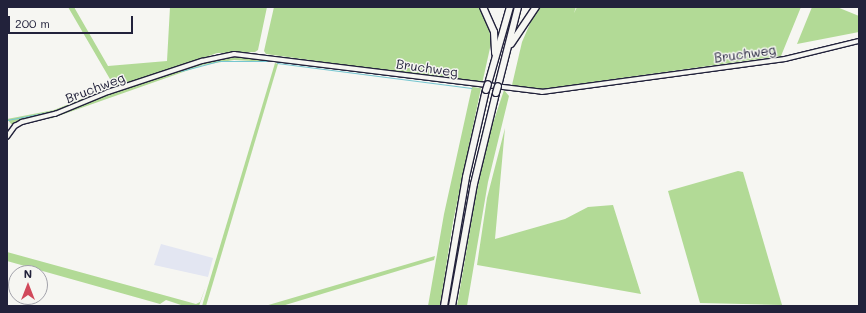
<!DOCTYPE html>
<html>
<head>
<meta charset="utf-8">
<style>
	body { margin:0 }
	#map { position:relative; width:866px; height:313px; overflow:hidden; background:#f6f6f2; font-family:Mali,sans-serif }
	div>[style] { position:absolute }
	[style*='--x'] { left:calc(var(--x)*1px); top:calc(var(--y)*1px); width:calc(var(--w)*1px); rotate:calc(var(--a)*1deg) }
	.built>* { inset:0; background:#e3e6f2 }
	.green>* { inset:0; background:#b2da96 }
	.stream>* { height:1px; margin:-0.5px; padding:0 0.5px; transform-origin:0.5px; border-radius:0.5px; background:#76c6d1 }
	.roads { filter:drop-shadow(1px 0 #22223b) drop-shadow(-1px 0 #22223b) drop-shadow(0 1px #22223b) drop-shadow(0 -1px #22223b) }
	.street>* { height:3.5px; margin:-1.75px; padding:0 1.75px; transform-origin:1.75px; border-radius:1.75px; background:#f6f6f2 }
	.highway>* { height:6px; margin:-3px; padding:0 3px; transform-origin:3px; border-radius:3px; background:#f6f6f2 }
	.bridges { filter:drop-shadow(1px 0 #22223b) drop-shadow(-1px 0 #22223b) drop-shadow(0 1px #22223b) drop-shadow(0 -1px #22223b) }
	.highway-bridge>* { height:6px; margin:-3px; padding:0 3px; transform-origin:3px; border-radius:3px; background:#f6f6f2 }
	span { translate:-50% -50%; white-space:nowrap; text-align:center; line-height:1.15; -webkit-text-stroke:3px #f6f6f2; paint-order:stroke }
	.street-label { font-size:13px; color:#22223b }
	.frame { position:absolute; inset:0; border:8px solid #22223b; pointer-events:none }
	.north { position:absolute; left:8px; top:265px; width:40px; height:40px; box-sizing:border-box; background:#f6f6f2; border:1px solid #a1a1a9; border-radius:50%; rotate:0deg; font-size:11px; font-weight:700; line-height:16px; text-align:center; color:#22223b }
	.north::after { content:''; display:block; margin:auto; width:14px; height:18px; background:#d1495b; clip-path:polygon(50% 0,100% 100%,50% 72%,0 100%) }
	.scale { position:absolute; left:8px; top:16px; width:125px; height:18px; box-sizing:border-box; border:2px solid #22223b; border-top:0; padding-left:5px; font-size:12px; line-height:14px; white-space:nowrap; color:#22223b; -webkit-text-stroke:3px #f6f6f2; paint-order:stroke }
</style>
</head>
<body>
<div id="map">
	<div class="built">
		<i style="clip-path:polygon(161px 244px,213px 258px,208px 277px,154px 265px)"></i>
	</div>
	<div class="green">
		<i style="clip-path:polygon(68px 7px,74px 7px,108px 66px,167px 61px,170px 7px,267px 7px,258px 50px,255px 52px,217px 53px,55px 112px,12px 125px,7px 119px,54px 110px,114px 86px)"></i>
		<i style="clip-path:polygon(274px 7px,480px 7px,492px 39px,482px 84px,266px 54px,264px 51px)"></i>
		<i style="clip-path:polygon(541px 7px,576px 7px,574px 13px,577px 7px,801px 7px,781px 56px,542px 89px,512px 85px,522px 42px,535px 12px)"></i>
		<i style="clip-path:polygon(812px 7px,837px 7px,859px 16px,859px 32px,797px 44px)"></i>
		<i style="clip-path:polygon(234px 57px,268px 60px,268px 62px,234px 60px,203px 65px,47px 120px,107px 94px,202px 62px)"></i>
		<i style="clip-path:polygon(275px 63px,278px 64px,215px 276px,206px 306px,202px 306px)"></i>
		<i style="clip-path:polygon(472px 87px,481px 88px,453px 222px,440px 306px,428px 306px,444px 214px)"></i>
		<i style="clip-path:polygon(504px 90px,509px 96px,488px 182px,467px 306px,457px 306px,476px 195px,489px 135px)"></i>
		<i style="clip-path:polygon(505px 128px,495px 239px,565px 219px,588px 207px,613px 205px,641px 294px,477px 265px,487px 198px)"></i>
		<i style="clip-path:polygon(738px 171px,743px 172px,782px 305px,700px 303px,668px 191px)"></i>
		<i style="clip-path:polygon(7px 252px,196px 304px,200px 302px,206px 286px,199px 306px,184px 306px,166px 300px,160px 304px,7px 261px)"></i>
		<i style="clip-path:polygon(435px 256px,434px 260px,282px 306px,265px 306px)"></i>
	</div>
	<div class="stream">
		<i style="--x:277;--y:63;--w:196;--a:7.3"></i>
		<i style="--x:181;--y:71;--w:38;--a:-15"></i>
		<i style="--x:218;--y:61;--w:50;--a:0"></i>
		<i style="--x:7;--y:120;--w:48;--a:-10.8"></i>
		<i style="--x:54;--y:111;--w:120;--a:-19.9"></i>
	</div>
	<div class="roads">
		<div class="street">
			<i style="--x:7;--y:137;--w:14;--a:-54"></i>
			<i style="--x:15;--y:126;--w:8;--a:-30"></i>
			<i style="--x:22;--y:122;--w:34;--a:-14"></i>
			<i style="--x:55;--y:114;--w:57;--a:-22.5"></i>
			<i style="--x:108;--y:92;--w:99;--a:-18.3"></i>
			<i style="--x:202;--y:61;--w:33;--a:-12"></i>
			<i style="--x:234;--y:54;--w:310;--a:7"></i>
			<i style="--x:542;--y:92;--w:245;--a:-7.7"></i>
			<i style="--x:785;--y:59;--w:76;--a:-13.7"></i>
		</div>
		<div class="highway">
			<i style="--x:483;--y:7;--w:27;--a:66"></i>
			<i style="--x:494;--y:32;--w:21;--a:87"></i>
			<i style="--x:511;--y:44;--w:45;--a:-56"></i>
			<i style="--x:488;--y:84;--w:80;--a:-74.1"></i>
			<i style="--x:498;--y:86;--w:81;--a:-75.8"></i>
			<i style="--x:444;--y:306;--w:131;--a:-80.3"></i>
			<i style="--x:466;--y:177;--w:89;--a:-77.1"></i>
			<i style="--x:452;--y:306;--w:124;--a:-79.8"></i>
			<i style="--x:474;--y:184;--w:94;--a:-76.4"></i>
		</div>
	</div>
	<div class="bridges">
		<div class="highway-bridge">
			<i style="--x:486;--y:90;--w:6;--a:-72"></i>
			<i style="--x:496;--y:93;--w:7;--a:-74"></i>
		</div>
	</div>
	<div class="street-label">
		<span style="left:745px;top:54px;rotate:-8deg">Bruchweg</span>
		<span style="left:427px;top:68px;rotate:8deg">Bruchweg</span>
		<span style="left:95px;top:88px;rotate:-21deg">Bruchweg</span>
	</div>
	<div class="frame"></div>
	<div class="north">N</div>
	<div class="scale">200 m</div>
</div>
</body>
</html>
